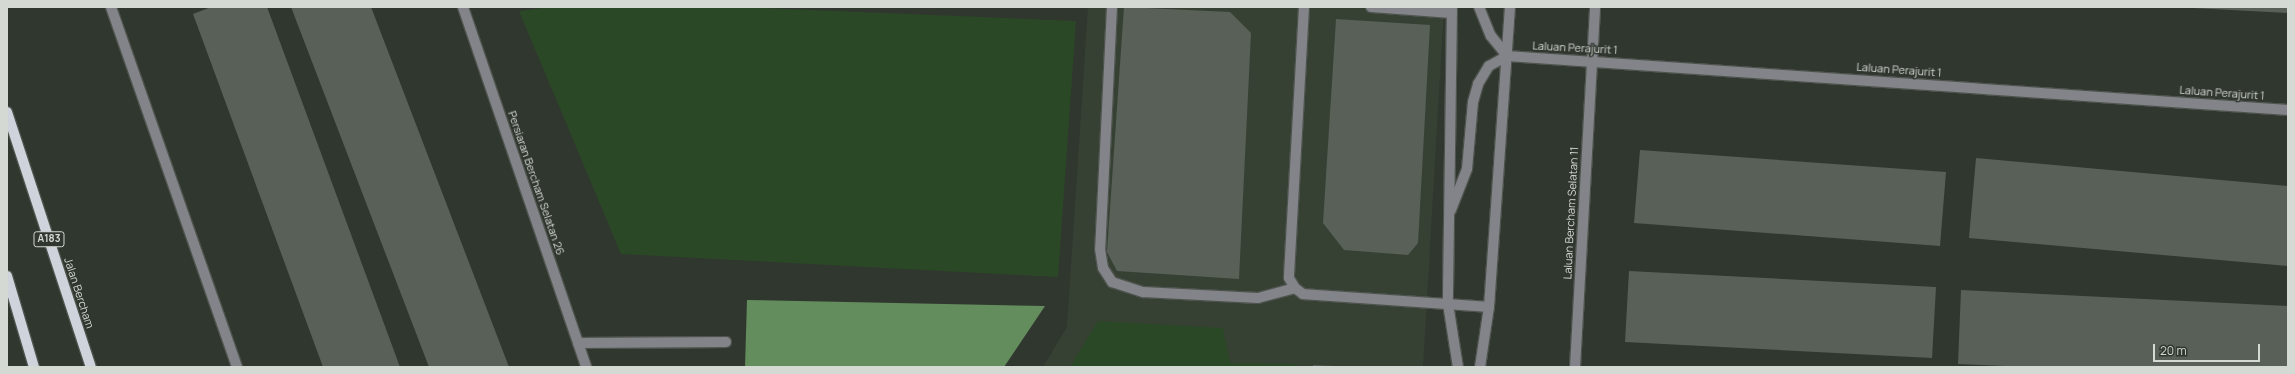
<!DOCTYPE html>
<html>
<head>
<meta charset="utf-8">
<style>
	body { margin:0 }
	#map { position:relative; width:2295px; height:374px; overflow:hidden; background:#30372f; font-family:Manrope,sans-serif }
	div>[style] { position:absolute }
	[style*='--x'] { left:calc(var(--x)*1px); top:calc(var(--y)*1px); width:calc(var(--w)*1px); rotate:calc(var(--a)*1deg) }
	.built>* { inset:0; background:#364134 }
	.green>* { inset:0; background:#2b4826 }
	.water>* { inset:0; background:#638d5c }
	.building>* { inset:0; background:#596058 }
	.roads { filter:drop-shadow(1px 0 #4e544d) drop-shadow(-1px 0 #4e544d) drop-shadow(0 1px #4e544d) drop-shadow(0 -1px #4e544d) }
	.minor>* { height:10px; margin:-5px; padding:0 5px; transform-origin:5px; border-radius:5px; background:#828489 }
	.major>* { height:10px; margin:-5px; padding:0 5px; transform-origin:5px; border-radius:5px; background:#cfd3dc }
	span { translate:-50% -50%; white-space:nowrap; text-align:center; line-height:1.15; -webkit-text-stroke:3px #30372f; paint-order:stroke }
	.shield-label span { padding:1px 3px; background:#30372f; border:1px solid; border-radius:3px; -webkit-text-stroke-width:0 }
	.shield-label { font-size:10px; color:#d5d9d4; font-weight:700 }
	.street-label { font-size:11px; color:#d5d9d4 }
	.frame { position:absolute; inset:0; border:8px solid #d5d9d4; pointer-events:none }
	.scale { position:absolute; left:2153px; top:344px; width:107px; height:18px; box-sizing:border-box; border:2px solid #d5d9d4; border-top:0; padding-left:5px; font-size:12px; line-height:14px; white-space:nowrap; color:#d5d9d4; -webkit-text-stroke:3px #30372f; paint-order:stroke }
</style>
</head>
<body>
<div id="map">
	<div class="built">
		<i style="clip-path:polygon(1088px 7px,1444px 7px,1423px 367px,1043px 367px,1067px 327px)"></i>
	</div>
	<div class="green">
		<i style="clip-path:polygon(549px 7px,741px 7px,1076px 21px,1058px 277px,621px 254px,519px 11px)"></i>
		<i style="clip-path:polygon(1098px 321px,1223px 328px,1230px 363px,1297px 364px,1297px 367px,1070px 367px)"></i>
	</div>
	<div class="water">
		<i style="clip-path:polygon(747px 300px,1045px 306px,1004px 367px,745px 367px)"></i>
	</div>
	<div class="building">
		<i style="clip-path:polygon(211px 7px,267px 7px,400px 367px,323px 367px,193px 14px)"></i>
		<i style="clip-path:polygon(291px 7px,371px 7px,509px 367px,429px 367px)"></i>
		<i style="clip-path:polygon(1124px 7px,1230px 12px,1251px 33px,1239px 279px,1117px 271px,1107px 252px)"></i>
		<i style="clip-path:polygon(2193px 7px,2288px 7px,2288px 13px,2193px 8px)"></i>
		<i style="clip-path:polygon(1336px 19px,1430px 25px,1418px 243px,1408px 255px,1344px 250px,1323px 223px)"></i>
		<i style="clip-path:polygon(1640px 150px,1946px 172px,1940px 246px,1634px 223px)"></i>
		<i style="clip-path:polygon(1976px 158px,2288px 186px,2288px 266px,1969px 238px)"></i>
		<i style="clip-path:polygon(1629px 271px,1936px 287px,1932px 358px,1625px 342px)"></i>
		<i style="clip-path:polygon(1961px 290px,2288px 306px,2288px 367px,2028px 367px,1958px 364px)"></i>
		<i style="clip-path:polygon(1313px 365px,1334px 366px,1334px 367px,1313px 367px)"></i>
	</div>
	<div class="roads">
		<div class="minor">
			<i style="--x:111;--y:7;--w:381;--a:70.7"></i>
			<i style="--x:463;--y:7;--w:380;--a:71.1"></i>
			<i style="--x:1112;--y:7;--w:242;--a:92.8"></i>
			<i style="--x:1100;--y:249;--w:19;--a:81"></i>
			<i style="--x:1103;--y:268;--w:17;--a:57"></i>
			<i style="--x:1112;--y:282;--w:33;--a:18"></i>
			<i style="--x:1143;--y:292;--w:115;--a:3"></i>
			<i style="--x:1258;--y:298;--w:38;--a:-15"></i>
			<i style="--x:1304;--y:7;--w:271;--a:93.2"></i>
			<i style="--x:1289;--y:278;--w:12;--a:59"></i>
			<i style="--x:1295;--y:288;--w:10;--a:37"></i>
			<i style="--x:1303;--y:294;--w:186;--a:4"></i>
			<i style="--x:1371;--y:7;--w:81;--a:4.2"></i>
			<i style="--x:1452;--y:7;--w:297;--a:90.8"></i>
			<i style="--x:1448;--y:304;--w:64;--a:81"></i>
			<i style="--x:1479;--y:7;--w:31;--a:68"></i>
			<i style="--x:1491;--y:36;--w:26;--a:51"></i>
			<i style="--x:1507;--y:56;--w:783;--a:3.96"></i>
			<i style="--x:1451;--y:210;--w:44;--a:-68.7"></i>
			<i style="--x:1467;--y:169;--w:67;--a:-84.9"></i>
			<i style="--x:1473;--y:102;--w:19;--a:-74"></i>
			<i style="--x:1478;--y:84;--w:21;--a:-59"></i>
			<i style="--x:1489;--y:66;--w:21;--a:-29"></i>
			<i style="--x:578;--y:343;--w:148;--a:-0.4"></i>
			<i style="--x:1480;--y:367;--w:61;--a:-81.5"></i>
			<i style="--x:1489;--y:307;--w:301;--a:-86"></i>
			<i style="--x:1575;--y:367;--w:361;--a:-86.8"></i>
		</div>
		<div class="major">
			<i style="--x:7;--y:112;--w:268;--a:71.8"></i>
			<i style="--x:7;--y:276;--w:95;--a:73.5"></i>
		</div>
	</div>
	<div class="shield-label">
		<span style="left:49px;top:239px">A183</span>
	</div>
	<div class="street-label">
		<span style="left:1575px;top:48px;rotate:3deg">Laluan Perajurit 1</span>
		<span style="left:1899px;top:70px;rotate:4deg">Laluan Perajurit 1</span>
		<span style="left:2222px;top:93px;rotate:4deg">Laluan Perajurit 1</span>
		<span style="left:536px;top:183px;rotate:71deg">Persiaran Bercham Selatan 26</span>
		<span style="left:1571px;top:213px;rotate:-87deg">Laluan Bercham Selatan 11</span>
		<span style="left:79px;top:293px;rotate:72deg">Jalan Bercham</span>
	</div>
	<div class="frame"></div>
	<div class="scale">20 m</div>
</div>
</body>
</html>
